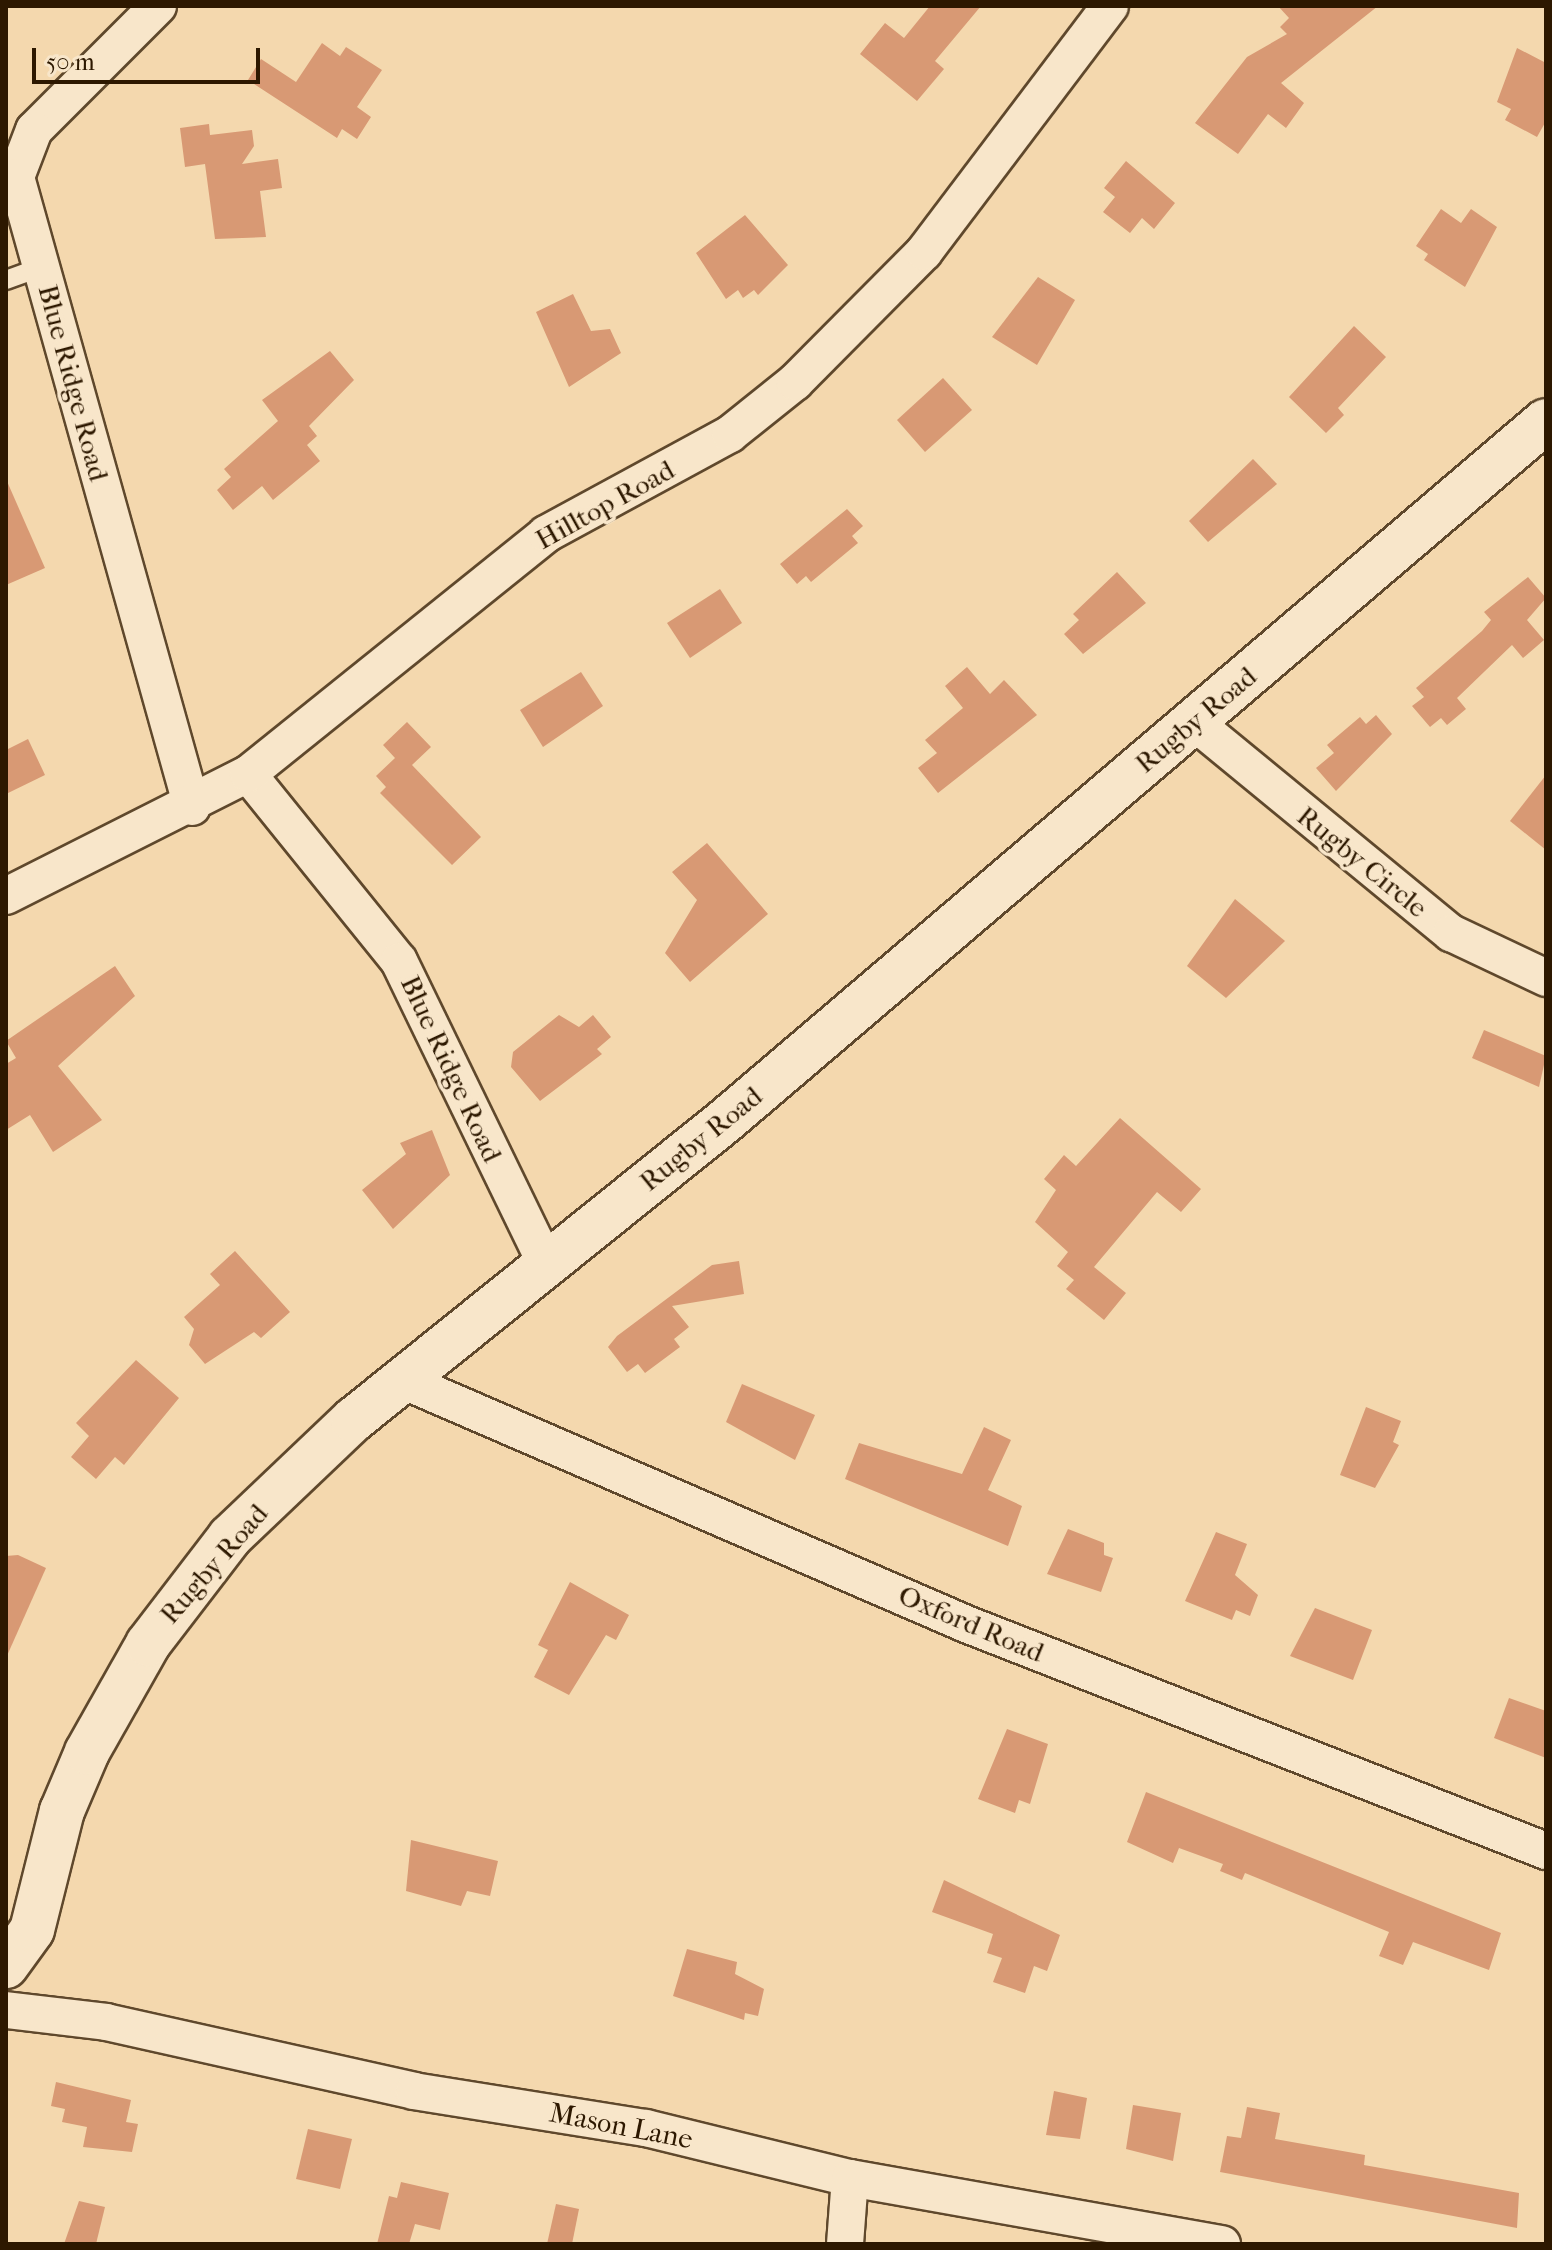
<!DOCTYPE html>
<html>
<head>
<meta charset="utf-8">
<style>
	body { margin:0 }
	#map { position:relative; width:1552px; height:2250px; overflow:hidden; background:#f4d8ae; font-family:"IM FELL French Canon",serif }
	div>[style] { position:absolute }
	[style*='--x'] { left:calc(var(--x)*1px); top:calc(var(--y)*1px); width:calc(var(--w)*1px); rotate:calc(var(--a)*1deg) }
	.building>* { inset:0; background:#d89974 }
	.roads { filter:drop-shadow(2px 0 #5f482c) drop-shadow(-2px 0 #5f482c) drop-shadow(0 2px #5f482c) drop-shadow(0 -2px #5f482c) }
	.service>* { height:18px; margin:-9px; padding:0 9px; transform-origin:9px; border-radius:9px; background:#f8e6ca }
	.minor>* { height:36px; margin:-18px; padding:0 18px; transform-origin:18px; border-radius:18px; background:#f8e6ca }
	.tertiary>* { height:44px; margin:-22px; padding:0 22px; transform-origin:22px; border-radius:22px; background:#f8e6ca }
	span { translate:-50% -50%; white-space:nowrap; text-align:center; line-height:1.15; -webkit-text-stroke:7px #f8e6ca; paint-order:stroke }
	.street-label { font-size:28px; color:#2d1800 }
	.frame { position:absolute; inset:0; border:8px solid #2d1800; pointer-events:none }
	.scale { position:absolute; left:32px; top:48px; width:228px; height:36px; box-sizing:border-box; border:4px solid #2d1800; border-top:0; padding-left:10px; font-size:24px; line-height:28px; white-space:nowrap; color:#2d1800; -webkit-text-stroke:6px #f8e6ca; paint-order:stroke }
</style>
</head>
<body>
<div id="map">
	<div class="building">
		<i style="clip-path:polygon(930px 6px,981px 6px,935px 61px,944px 69px,917px 101px,860px 54px,885px 23px,904px 38px)"></i>
		<i style="clip-path:polygon(1278px 6px,1378px 6px,1281px 83px,1304px 103px,1286px 128px,1268px 114px,1238px 154px,1195px 123px,1247px 57px,1287px 34px,1280px 27px,1289px 18px)"></i>
		<i style="clip-path:polygon(322px 43px,340px 56px,346px 47px,382px 70px,357px 107px,371px 117px,357px 139px,342px 129px,337px 138px,248px 80px,261px 59px,296px 82px)"></i>
		<i style="clip-path:polygon(1517px 48px,1546px 63px,1546px 121px,1537px 137px,1505px 120px,1511px 109px,1497px 102px)"></i>
		<i style="clip-path:polygon(209px 124px,210px 135px,252px 130px,254px 146px,242px 164px,278px 159px,282px 188px,260px 191px,266px 237px,215px 239px,205px 164px,185px 167px,180px 128px)"></i>
		<i style="clip-path:polygon(1126px 161px,1175px 203px,1154px 229px,1142px 218px,1130px 233px,1103px 212px,1115px 197px,1104px 188px)"></i>
		<i style="clip-path:polygon(1441px 209px,1461px 223px,1471px 209px,1497px 227px,1465px 287px,1424px 260px,1428px 254px,1416px 246px)"></i>
		<i style="clip-path:polygon(745px 215px,788px 265px,758px 295px,754px 290px,743px 298px,738px 290px,726px 299px,696px 253px)"></i>
		<i style="clip-path:polygon(1038px 277px,1075px 300px,1037px 365px,992px 337px)"></i>
		<i style="clip-path:polygon(573px 294px,591px 331px,610px 329px,621px 353px,569px 387px,536px 312px)"></i>
		<i style="clip-path:polygon(1354px 326px,1386px 357px,1338px 408px,1344px 415px,1326px 433px,1289px 397px)"></i>
		<i style="clip-path:polygon(330px 351px,354px 380px,309px 426px,317px 436px,307px 445px,320px 461px,273px 500px,262px 486px,233px 510px,217px 490px,231px 477px,224px 469px,278px 421px,262px 400px)"></i>
		<i style="clip-path:polygon(943px 378px,972px 410px,925px 452px,897px 420px)"></i>
		<i style="clip-path:polygon(1253px 459px,1277px 484px,1208px 542px,1189px 521px)"></i>
		<i style="clip-path:polygon(6px 479px,45px 568px,6px 585px)"></i>
		<i style="clip-path:polygon(847px 509px,863px 526px,852px 536px,858px 543px,811px 582px,806px 576px,797px 584px,780px 564px)"></i>
		<i style="clip-path:polygon(1117px 572px,1146px 603px,1083px 654px,1064px 634px,1079px 620px,1073px 614px)"></i>
		<i style="clip-path:polygon(1528px 577px,1546px 598px,1527px 620px,1544px 640px,1523px 658px,1512px 645px,1457px 698px,1466px 709px,1447px 725px,1441px 718px,1430px 727px,1412px 706px,1424px 697px,1416px 688px,1482px 631px,1491px 620px,1484px 612px)"></i>
		<i style="clip-path:polygon(720px 589px,742px 623px,690px 658px,667px 623px)"></i>
		<i style="clip-path:polygon(967px 667px,990px 694px,1004px 680px,1037px 715px,938px 793px,918px 768px,937px 753px,925px 740px,963px 708px,945px 686px)"></i>
		<i style="clip-path:polygon(581px 672px,603px 706px,543px 747px,520px 710px)"></i>
		<i style="clip-path:polygon(1376px 715px,1392px 734px,1336px 791px,1316px 768px,1334px 753px,1327px 745px,1360px 717px,1366px 724px)"></i>
		<i style="clip-path:polygon(407px 722px,431px 747px,412px 765px,481px 837px,452px 865px,380px 793px,386px 787px,376px 776px,395px 758px,383px 745px)"></i>
		<i style="clip-path:polygon(28px 739px,45px 775px,6px 794px,6px 750px)"></i>
		<i style="clip-path:polygon(1546px 775px,1546px 850px,1510px 821px)"></i>
		<i style="clip-path:polygon(707px 843px,768px 914px,690px 982px,665px 953px,697px 900px,672px 872px)"></i>
		<i style="clip-path:polygon(1235px 899px,1285px 941px,1226px 998px,1187px 966px)"></i>
		<i style="clip-path:polygon(115px 966px,135px 996px,58px 1066px,102px 1120px,53px 1152px,30px 1115px,6px 1130px,6px 1064px,16px 1058px,6px 1041px)"></i>
		<i style="clip-path:polygon(559px 1015px,579px 1027px,593px 1015px,611px 1037px,597px 1049px,602px 1054px,540px 1101px,511px 1067px,513px 1052px)"></i>
		<i style="clip-path:polygon(1484px 1030px,1546px 1056px,1539px 1087px,1472px 1058px)"></i>
		<i style="clip-path:polygon(1120px 1118px,1201px 1189px,1181px 1212px,1157px 1192px,1094px 1267px,1126px 1293px,1104px 1320px,1066px 1289px,1074px 1280px,1057px 1266px,1068px 1252px,1035px 1222px,1056px 1190px,1044px 1179px,1064px 1155px,1076px 1166px)"></i>
		<i style="clip-path:polygon(432px 1130px,450px 1175px,393px 1229px,362px 1190px,406px 1154px,400px 1143px)"></i>
		<i style="clip-path:polygon(235px 1251px,290px 1312px,261px 1338px,254px 1332px,205px 1364px,189px 1345px,194px 1329px,184px 1317px,220px 1285px,210px 1274px)"></i>
		<i style="clip-path:polygon(739px 1261px,744px 1294px,672px 1306px,689px 1327px,674px 1339px,680px 1347px,645px 1373px,638px 1364px,627px 1372px,608px 1347px,617px 1336px,712px 1265px)"></i>
		<i style="clip-path:polygon(136px 1360px,179px 1398px,124px 1465px,115px 1457px,96px 1479px,71px 1457px,89px 1436px,76px 1423px)"></i>
		<i style="clip-path:polygon(742px 1384px,815px 1415px,795px 1460px,726px 1422px)"></i>
		<i style="clip-path:polygon(1366px 1407px,1401px 1421px,1393px 1442px,1399px 1445px,1375px 1488px,1340px 1475px)"></i>
		<i style="clip-path:polygon(984px 1427px,1011px 1440px,988px 1490px,1022px 1506px,1008px 1546px,845px 1479px,859px 1443px,962px 1474px)"></i>
		<i style="clip-path:polygon(1068px 1529px,1104px 1543px,1104px 1555px,1113px 1558px,1101px 1592px,1047px 1574px)"></i>
		<i style="clip-path:polygon(1216px 1532px,1247px 1544px,1235px 1575px,1258px 1595px,1250px 1616px,1236px 1610px,1232px 1620px,1185px 1601px)"></i>
		<i style="clip-path:polygon(18px 1555px,46px 1568px,6px 1658px,6px 1556px)"></i>
		<i style="clip-path:polygon(570px 1582px,629px 1615px,616px 1640px,606px 1635px,569px 1695px,534px 1677px,548px 1650px,538px 1645px)"></i>
		<i style="clip-path:polygon(1315px 1608px,1372px 1630px,1353px 1680px,1290px 1656px)"></i>
		<i style="clip-path:polygon(1509px 1698px,1546px 1711px,1546px 1758px,1494px 1738px)"></i>
		<i style="clip-path:polygon(1007px 1729px,1048px 1744px,1030px 1804px,1019px 1800px,1015px 1813px,978px 1799px)"></i>
		<i style="clip-path:polygon(1146px 1792px,1501px 1933px,1489px 1970px,1413px 1942px,1403px 1965px,1379px 1956px,1389px 1932px,1245px 1873px,1242px 1880px,1220px 1871px,1223px 1864px,1179px 1848px,1173px 1863px,1127px 1842px)"></i>
		<i style="clip-path:polygon(411px 1840px,498px 1861px,490px 1896px,467px 1891px,461px 1906px,406px 1891px)"></i>
		<i style="clip-path:polygon(944px 1880px,1060px 1935px,1047px 1971px,1034px 1966px,1025px 1993px,993px 1982px,1002px 1958px,987px 1953px,993px 1934px,932px 1912px)"></i>
		<i style="clip-path:polygon(687px 1949px,737px 1962px,735px 1974px,764px 1989px,758px 2016px,745px 2013px,744px 2020px,673px 1996px)"></i>
		<i style="clip-path:polygon(56px 2082px,131px 2100px,126px 2122px,138px 2124px,132px 2152px,83px 2147px,87px 2127px,62px 2122px,65px 2109px,51px 2106px)"></i>
		<i style="clip-path:polygon(1054px 2091px,1087px 2098px,1080px 2139px,1046px 2135px)"></i>
		<i style="clip-path:polygon(1133px 2105px,1181px 2113px,1173px 2161px,1126px 2149px)"></i>
		<i style="clip-path:polygon(1247px 2107px,1280px 2113px,1275px 2139px,1365px 2155px,1364px 2165px,1519px 2193px,1517px 2228px,1220px 2172px,1227px 2136px,1241px 2138px)"></i>
		<i style="clip-path:polygon(308px 2129px,352px 2139px,340px 2189px,296px 2179px)"></i>
		<i style="clip-path:polygon(401px 2182px,449px 2193px,440px 2230px,415px 2224px,409px 2244px,377px 2244px,389px 2196px,397px 2198px)"></i>
		<i style="clip-path:polygon(79px 2201px,105px 2207px,96px 2244px,64px 2244px)"></i>
		<i style="clip-path:polygon(556px 2204px,579px 2209px,572px 2244px,547px 2244px)"></i>
	</div>
	<div class="roads">
		<div class="service">
			<i style="--x:6;--y:280;--w:37;--a:-20"></i>
		</div>
		<div class="minor">
			<i style="--x:158;--y:6;--w:175;--a:135"></i>
			<i style="--x:34;--y:130;--w:50;--a:111"></i>
			<i style="--x:16;--y:177;--w:654;--a:74.39"></i>
			<i style="--x:1194;--y:722;--w:333;--a:39.4"></i>
			<i style="--x:1451;--y:933;--w:105;--a:25.3"></i>
			<i style="--x:248;--y:774;--w:240;--a:51.1"></i>
			<i style="--x:399;--y:961;--w:337;--a:64.1"></i>
			<i style="--x:6;--y:896;--w:271;--a:-26.8"></i>
			<i style="--x:248;--y:774;--w:383;--a:-38.8"></i>
			<i style="--x:546;--y:534;--w:209;--a:-28.5"></i>
			<i style="--x:730;--y:434;--w:83;--a:-38.7"></i>
			<i style="--x:795;--y:382;--w:183;--a:-45.2"></i>
			<i style="--x:924;--y:252;--w:308;--a:-52.9"></i>
			<i style="--x:402;--y:1380;--w:615;--a:23.39"></i>
			<i style="--x:966;--y:1624;--w:623;--a:21.37"></i>
			<i style="--x:6;--y:2010;--w:101;--a:6.8"></i>
			<i style="--x:106;--y:2022;--w:316;--a:12.6"></i>
			<i style="--x:414;--y:2091;--w:235;--a:9.1"></i>
			<i style="--x:646;--y:2128;--w:210;--a:13.8"></i>
			<i style="--x:850;--y:2178;--w:378;--a:10.1"></i>
			<i style="--x:845;--y:2244;--w:66;--a:-85.7"></i>
		</div>
		<div class="tertiary">
			<i style="--x:6;--y:1966;--w:44;--a:-54.2"></i>
			<i style="--x:32;--y:1930;--w:123;--a:-75.9"></i>
			<i style="--x:62;--y:1811;--w:64;--a:-67"></i>
			<i style="--x:87;--y:1752;--w:124;--a:-60.5"></i>
			<i style="--x:148;--y:1644;--w:135;--a:-52.5"></i>
			<i style="--x:230;--y:1537;--w:170;--a:-43.6"></i>
			<i style="--x:353;--y:1420;--w:479;--a:-38.8"></i>
			<i style="--x:726;--y:1120;--w:1077;--a:-40.45"></i>
		</div>
	</div>
	<div class="street-label">
		<span style="left:73px;top:383px;rotate:75deg">Blue Ridge Road</span>
		<span style="left:605px;top:505px;rotate:-29deg">Hilltop Road</span>
		<span style="left:1196px;top:720px;rotate:-40deg">Rugby Road</span>
		<span style="left:1362px;top:862px;rotate:39deg">Rugby Circle</span>
		<span style="left:451px;top:1069px;rotate:65deg">Blue Ridge Road</span>
		<span style="left:701px;top:1139px;rotate:-39deg">Rugby Road</span>
		<span style="left:214px;top:1564px;rotate:-49deg">Rugby Road</span>
		<span style="left:971px;top:1624px;rotate:23deg">Oxford Road</span>
		<span style="left:621px;top:2126px;rotate:11deg">Mason Lane</span>
	</div>
	<div class="frame"></div>
	<div class="scale">50 m</div>
</div>
</body>
</html>
